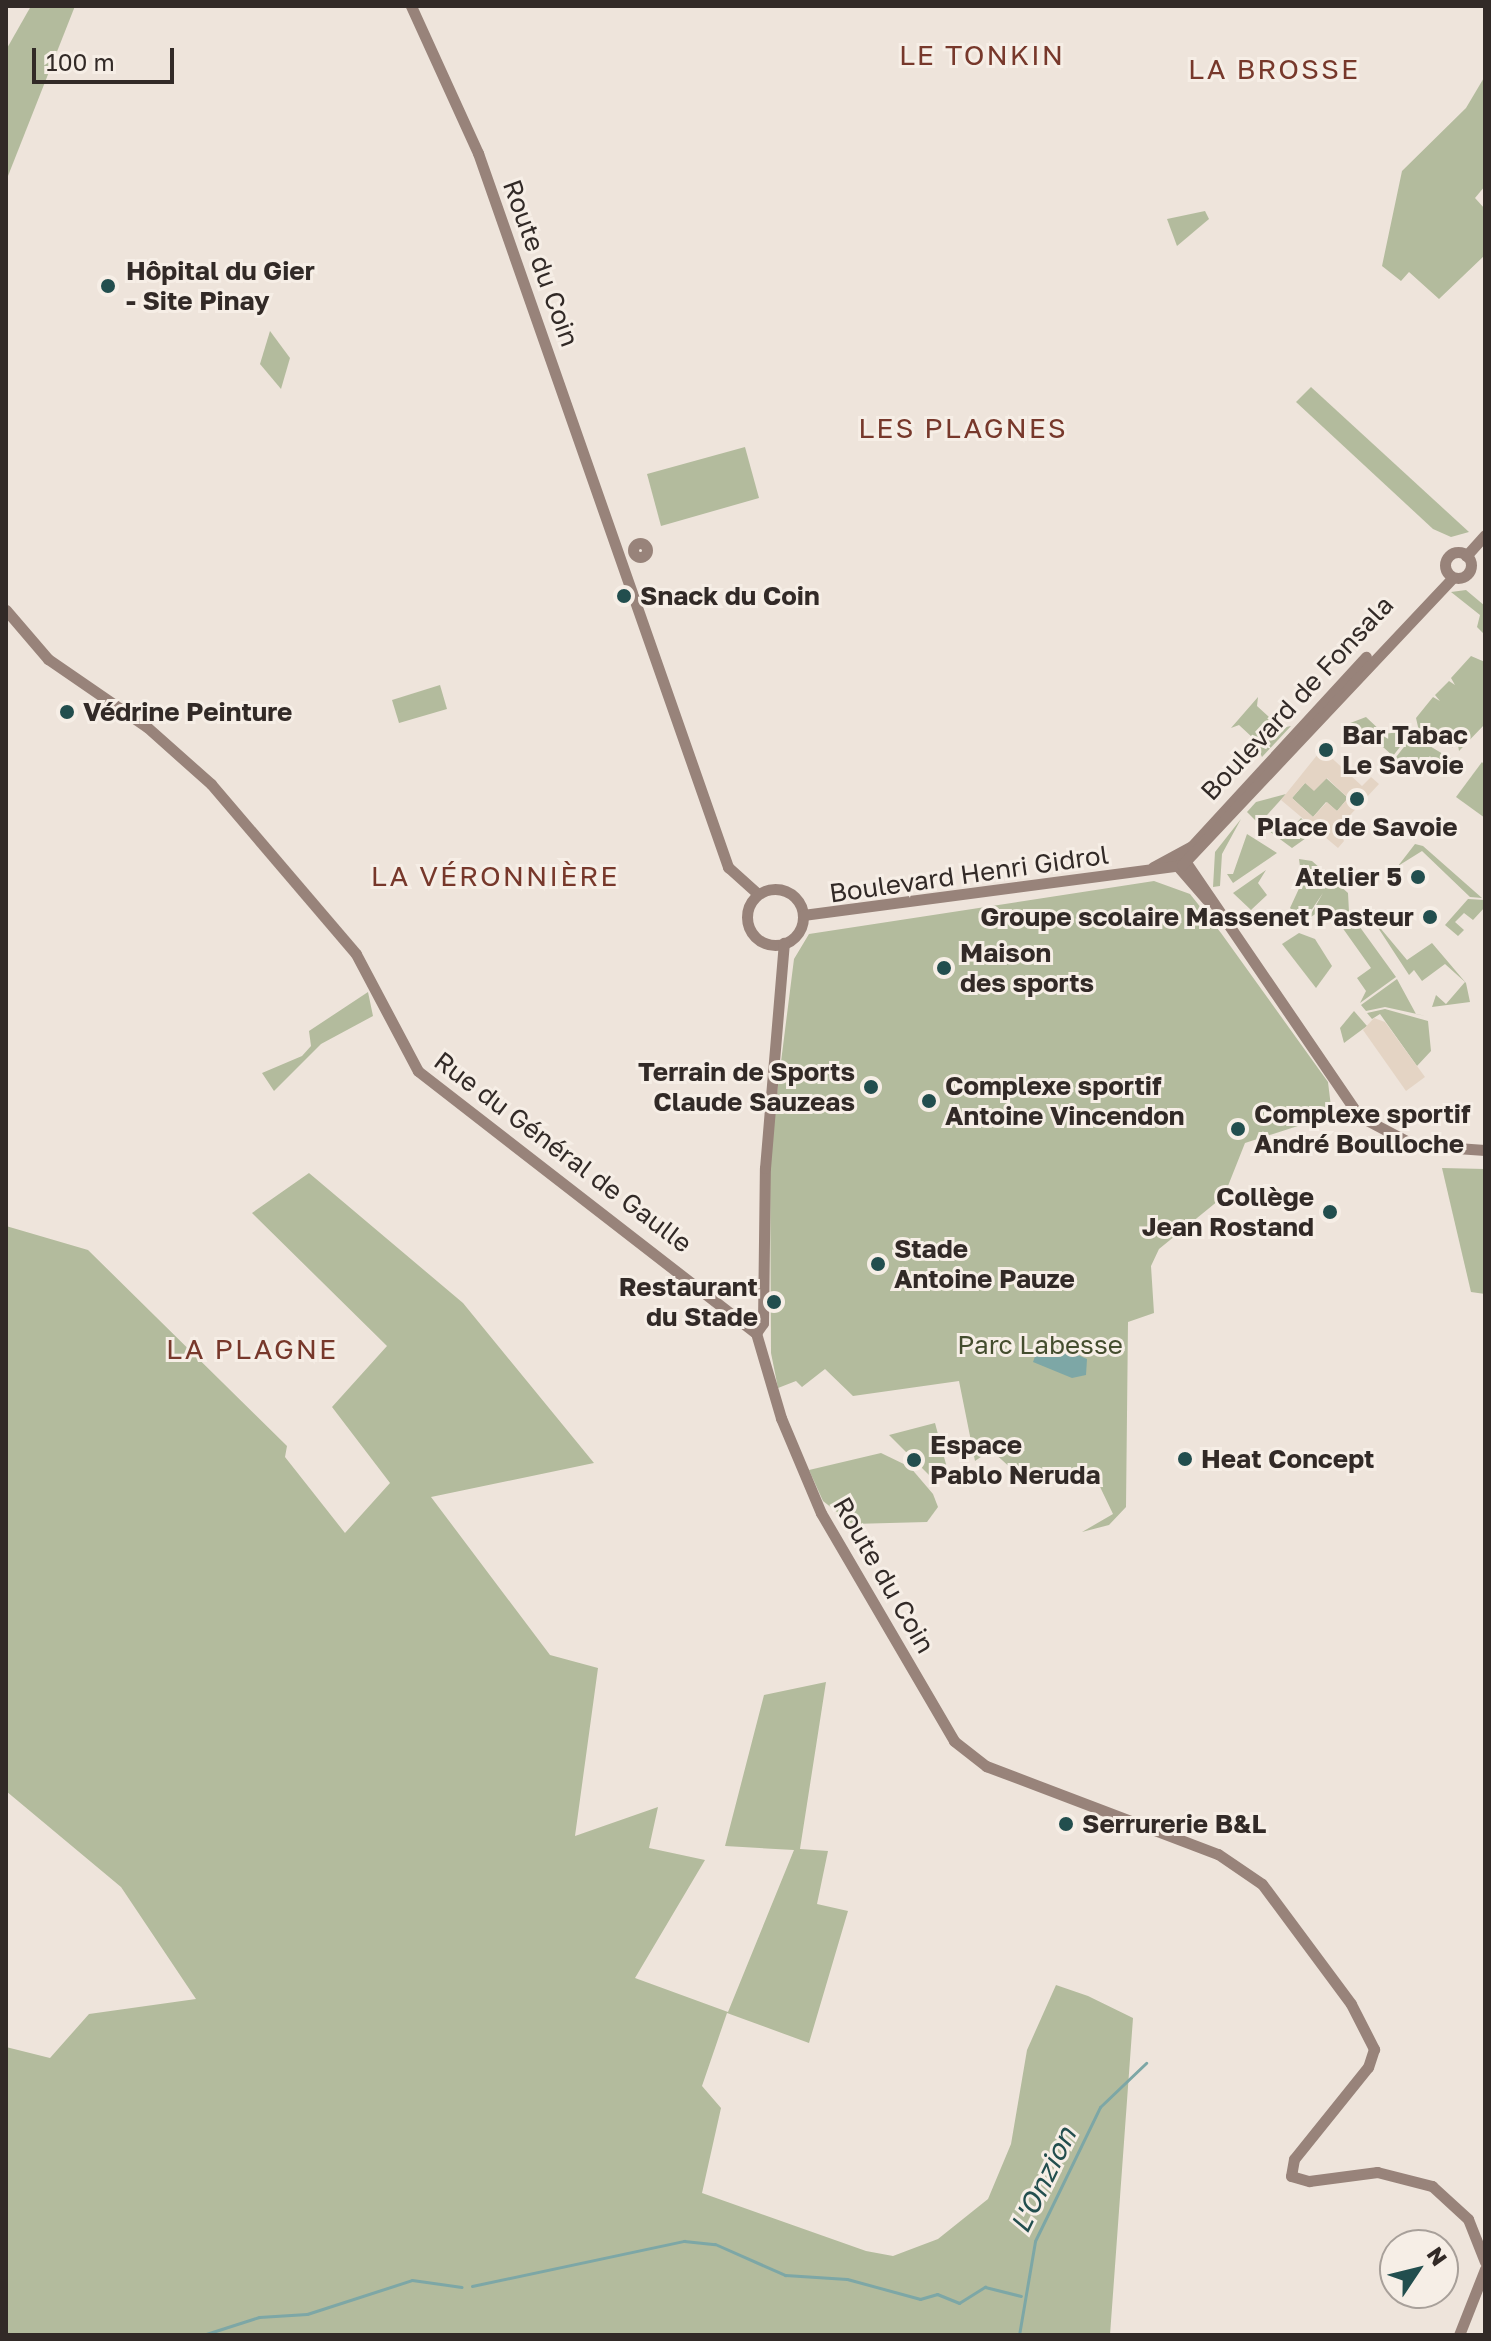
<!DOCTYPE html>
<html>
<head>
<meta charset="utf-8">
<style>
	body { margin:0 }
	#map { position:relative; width:1491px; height:2341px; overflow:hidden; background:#eee4db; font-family:"Golos Text",sans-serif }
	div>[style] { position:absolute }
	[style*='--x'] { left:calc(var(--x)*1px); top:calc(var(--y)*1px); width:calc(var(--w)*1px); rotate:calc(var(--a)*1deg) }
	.green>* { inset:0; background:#b3bb9d }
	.plaza>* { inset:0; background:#e4d4c4 }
	.water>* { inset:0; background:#7da7a6 }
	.stream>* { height:3px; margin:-1.5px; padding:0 1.5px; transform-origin:1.5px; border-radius:1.5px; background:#7da7a6 }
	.secondary>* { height:11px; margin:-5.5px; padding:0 5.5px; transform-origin:5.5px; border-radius:5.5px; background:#98837a }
	.secondary>.ring { margin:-5.5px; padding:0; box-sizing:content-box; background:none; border:11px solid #98837a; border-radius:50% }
	.dots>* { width:22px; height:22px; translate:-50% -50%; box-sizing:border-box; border:4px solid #f6eee6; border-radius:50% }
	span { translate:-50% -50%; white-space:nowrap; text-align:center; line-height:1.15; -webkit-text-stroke:6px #f6eee6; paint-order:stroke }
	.street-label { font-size:26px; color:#322a27 }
	.poi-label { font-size:26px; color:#322a27; font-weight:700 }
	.left { translate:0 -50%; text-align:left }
	.right { translate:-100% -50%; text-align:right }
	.park-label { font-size:26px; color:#444d2e }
	.neighbourhood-label { font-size:28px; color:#77382b; letter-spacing:2px }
	.water-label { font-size:28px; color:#224e4e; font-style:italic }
	.frame { position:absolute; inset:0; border:8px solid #322a27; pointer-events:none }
	.north { position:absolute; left:1379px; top:2229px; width:80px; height:80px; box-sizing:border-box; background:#f6eee6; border:2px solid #a8a09a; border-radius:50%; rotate:55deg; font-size:22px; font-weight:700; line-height:32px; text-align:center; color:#322a27 }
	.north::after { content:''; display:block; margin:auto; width:28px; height:36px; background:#224e4e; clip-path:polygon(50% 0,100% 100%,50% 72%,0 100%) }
	.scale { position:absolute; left:32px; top:48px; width:142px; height:36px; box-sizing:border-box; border:4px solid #322a27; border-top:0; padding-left:10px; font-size:24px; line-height:28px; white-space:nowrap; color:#322a27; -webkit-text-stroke:6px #f6eee6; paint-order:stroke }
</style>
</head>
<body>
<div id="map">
	<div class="green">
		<i style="clip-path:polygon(31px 6px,75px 6px,6px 181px,6px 50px)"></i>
		<i style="clip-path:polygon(1485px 76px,1485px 186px,1475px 198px,1485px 209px,1485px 255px,1439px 299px,1409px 272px,1401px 281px,1382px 266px,1402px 171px,1466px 108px)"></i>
		<i style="clip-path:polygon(1205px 211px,1209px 219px,1177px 246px,1167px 219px)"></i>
		<i style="clip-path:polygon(270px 331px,290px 358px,281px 389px,260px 364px)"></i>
		<i style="clip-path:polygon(1311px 387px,1469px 532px,1451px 537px,1433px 529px,1296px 402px)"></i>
		<i style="clip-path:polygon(745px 447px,759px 498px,661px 526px,647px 474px)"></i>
		<i style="clip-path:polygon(1466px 590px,1485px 606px,1484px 634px,1477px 627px,1480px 615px,1451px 592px)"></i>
		<i style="clip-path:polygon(1471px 656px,1485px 662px,1485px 724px,1459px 751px,1457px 739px,1452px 748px,1454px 739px,1425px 724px,1419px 731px,1416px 718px,1433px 697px,1440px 701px,1435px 695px,1449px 681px,1455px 685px,1451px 678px)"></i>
		<i style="clip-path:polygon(440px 685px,447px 709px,399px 723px,392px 700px)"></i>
		<i style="clip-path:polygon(1258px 697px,1257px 706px,1281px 728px,1291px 726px,1262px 757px,1253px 738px,1239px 725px,1231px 728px)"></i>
		<i style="clip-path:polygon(1366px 717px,1384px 734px,1413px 730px,1393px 756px,1364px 730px,1355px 735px,1345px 725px)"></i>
		<i style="clip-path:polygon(1415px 733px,1423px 742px,1453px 760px,1440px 772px,1430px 756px,1411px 776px,1398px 774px,1389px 766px)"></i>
		<i style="clip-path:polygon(1482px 762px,1485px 766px,1485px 818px,1456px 797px)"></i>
		<i style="clip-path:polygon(1326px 778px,1348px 798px,1337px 811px,1326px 802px,1313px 817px,1292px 798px,1305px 783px)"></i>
		<i style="clip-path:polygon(1286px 794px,1259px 824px,1247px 812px,1256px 802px)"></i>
		<i style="clip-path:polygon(1301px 818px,1316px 831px,1292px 848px,1261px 825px,1283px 838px)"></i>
		<i style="clip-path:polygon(1241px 819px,1222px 854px,1220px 886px,1213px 887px,1215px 852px)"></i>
		<i style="clip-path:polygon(1247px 834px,1277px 853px,1233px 883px,1227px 874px,1233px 874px)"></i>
		<i style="clip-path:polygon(1415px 844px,1423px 846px,1482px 898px,1470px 897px,1422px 851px,1398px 866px)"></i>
		<i style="clip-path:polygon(1299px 859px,1312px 861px,1348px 893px,1349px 912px,1396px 977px,1360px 1003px,1366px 991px,1357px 978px,1371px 968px,1327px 906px,1308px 919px,1323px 893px,1304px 921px,1290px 908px,1302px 882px)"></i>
		<i style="clip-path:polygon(1266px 870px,1258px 883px,1267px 895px,1251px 910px,1233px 893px)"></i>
		<i style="clip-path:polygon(1154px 881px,1190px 894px,1221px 933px,1328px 1082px,1332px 1115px,1245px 1143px,1224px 1196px,1159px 1249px,1151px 1266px,1154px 1313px,1128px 1322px,1126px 1507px,1109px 1525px,1082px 1532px,1113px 1514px,1091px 1468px,1014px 1483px,1014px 1471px,991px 1450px,975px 1461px,959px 1381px,853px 1396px,825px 1369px,802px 1387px,796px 1381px,778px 1388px,771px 1353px,770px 1149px,794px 959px,809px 934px)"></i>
		<i style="clip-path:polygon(1468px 899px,1485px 900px,1485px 907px,1473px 920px,1464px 913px,1455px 922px,1464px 930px,1458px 936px,1445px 925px)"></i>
		<i style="clip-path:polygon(1371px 917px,1407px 960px,1432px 943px,1466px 983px,1470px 1002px,1432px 1007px,1436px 995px,1446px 1004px,1465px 982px,1445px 964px,1422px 981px,1414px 970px,1409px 975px)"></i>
		<i style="clip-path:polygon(1299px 933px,1315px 939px,1332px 966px,1316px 988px,1282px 944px)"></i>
		<i style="clip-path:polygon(1397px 979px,1416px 1014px,1426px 1016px,1385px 1007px,1366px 1011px,1361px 1005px)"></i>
		<i style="clip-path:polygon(368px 992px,373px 1016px,321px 1044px,274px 1091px,262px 1073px,302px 1056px,311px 1046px,309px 1031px)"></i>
		<i style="clip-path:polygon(1385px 1009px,1428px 1021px,1431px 1051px,1417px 1066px,1380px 1014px,1372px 1019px,1367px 1013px)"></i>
		<i style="clip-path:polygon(1354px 1011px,1367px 1026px,1344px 1043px,1340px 1028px)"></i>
		<i style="clip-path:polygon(1442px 1168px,1485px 1169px,1485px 1294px,1471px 1292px)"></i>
		<i style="clip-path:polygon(309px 1173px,463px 1303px,594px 1463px,431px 1497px,550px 1655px,598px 1668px,575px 1836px,658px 1807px,649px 1848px,705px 1860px,635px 1978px,728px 2012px,794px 1850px,725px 1846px,764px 1695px,826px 1682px,800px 1849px,828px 1851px,817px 1904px,848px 1911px,809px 2043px,727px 2013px,702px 2086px,721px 2108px,702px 2193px,866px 2251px,893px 2256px,938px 2239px,988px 2199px,1011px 2144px,1027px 2050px,1056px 1985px,1088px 1996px,1133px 2018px,1110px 2335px,6px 2335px,6px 2047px,50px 2058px,89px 2014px,196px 1999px,121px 1887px,6px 1791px,6px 1226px,88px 1250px,287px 1446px,285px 1457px,345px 1533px,390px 1483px,332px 1407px,387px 1346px,252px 1213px)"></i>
		<i style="clip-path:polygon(935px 1423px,947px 1468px,931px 1477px,889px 1435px)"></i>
		<i style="clip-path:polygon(881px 1453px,910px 1467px,933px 1494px,938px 1507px,927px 1522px,852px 1524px,823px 1501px,809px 1470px)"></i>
	</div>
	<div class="plaza">
		<i style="clip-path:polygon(evenodd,1322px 749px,1362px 786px,1371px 777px,1379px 784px,1338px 828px,1344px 841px,1338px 848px,1281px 800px,1322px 749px,1327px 778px,1348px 798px,1337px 811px,1327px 802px,1313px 817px,1292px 798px,1305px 783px,1314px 791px,1327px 778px)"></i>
		<i style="clip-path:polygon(1374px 1018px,1385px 1022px,1425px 1077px,1406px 1091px,1363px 1030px)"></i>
	</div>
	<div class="water">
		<i style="clip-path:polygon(1064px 1349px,1087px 1359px,1086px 1375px,1072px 1378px,1033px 1362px,1037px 1351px)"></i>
	</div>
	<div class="stream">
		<i style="--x:472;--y:2286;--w:217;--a:-12"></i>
		<i style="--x:684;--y:2241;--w:31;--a:6"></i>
		<i style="--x:715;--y:2244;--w:77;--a:23.9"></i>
		<i style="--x:785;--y:2275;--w:62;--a:3.7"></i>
		<i style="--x:847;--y:2279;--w:76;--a:15.3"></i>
		<i style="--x:920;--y:2299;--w:18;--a:-16"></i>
		<i style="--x:937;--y:2294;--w:24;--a:22"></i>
		<i style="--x:959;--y:2303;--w:31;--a:-32"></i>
		<i style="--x:985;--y:2287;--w:37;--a:14"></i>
		<i style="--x:203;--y:2335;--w:59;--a:-17.8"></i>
		<i style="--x:259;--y:2317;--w:48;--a:-3.6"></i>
		<i style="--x:307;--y:2314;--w:110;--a:-17.9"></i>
		<i style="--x:412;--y:2280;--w:50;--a:8"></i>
		<i style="--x:1019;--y:2335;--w:95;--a:-80.3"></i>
		<i style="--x:1035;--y:2241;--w:149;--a:-64.1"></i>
		<i style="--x:1100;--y:2107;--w:64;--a:-43.7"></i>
	</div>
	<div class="secondary">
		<i style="--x:411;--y:6;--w:162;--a:65.5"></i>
		<i style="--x:478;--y:153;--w:757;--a:70.7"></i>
		<i style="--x:728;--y:867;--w:40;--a:42"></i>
		<i class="ring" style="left:633px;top:543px;width:3px;height:3px"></i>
		<i class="ring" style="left:1445px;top:552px;width:15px;height:15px"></i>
		<i style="--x:1466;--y:556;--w:28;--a:-48"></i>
		<i style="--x:6;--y:610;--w:65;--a:49.4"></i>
		<i style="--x:48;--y:659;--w:120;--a:34.5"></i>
		<i style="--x:147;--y:727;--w:86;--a:41.7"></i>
		<i style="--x:211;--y:784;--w:223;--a:49.5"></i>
		<i style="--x:356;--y:954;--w:132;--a:62.1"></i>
		<i style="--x:418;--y:1071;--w:428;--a:37.8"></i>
		<i style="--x:756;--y:1333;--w:89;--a:73.6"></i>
		<i style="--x:781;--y:1418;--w:103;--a:67.2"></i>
		<i style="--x:821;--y:1513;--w:264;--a:59.7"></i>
		<i style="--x:954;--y:1741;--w:41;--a:38"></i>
		<i style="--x:986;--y:1766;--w:248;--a:20.8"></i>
		<i style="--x:1218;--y:1854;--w:53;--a:34.3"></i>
		<i style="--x:1262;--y:1884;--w:149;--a:53.4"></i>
		<i style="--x:1351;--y:2004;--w:51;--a:62.9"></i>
		<i style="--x:1374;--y:2049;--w:19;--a:108"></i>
		<i style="--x:1368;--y:2067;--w:118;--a:128.8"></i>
		<i style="--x:1294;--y:2159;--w:17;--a:100"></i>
		<i style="--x:1291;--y:2176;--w:19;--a:16"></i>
		<i style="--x:1309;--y:2181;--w:69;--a:-7.5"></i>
		<i style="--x:1377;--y:2172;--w:57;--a:14.3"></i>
		<i style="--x:1432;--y:2186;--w:49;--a:42.5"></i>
		<i style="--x:1468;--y:2219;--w:46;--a:68.4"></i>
		<i style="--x:1181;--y:855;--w:316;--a:55.7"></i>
		<i style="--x:1359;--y:1116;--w:62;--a:27.8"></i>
		<i style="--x:1414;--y:1145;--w:71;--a:4"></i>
		<i style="--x:1174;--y:862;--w:50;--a:49"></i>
		<i style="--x:1153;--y:867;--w:44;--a:-28.3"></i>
		<i style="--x:1192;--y:846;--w:257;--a:-47.4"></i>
		<i class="ring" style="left:747px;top:889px;width:45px;height:45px"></i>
		<i style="--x:803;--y:915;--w:382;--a:-7.5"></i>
		<i style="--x:1182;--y:865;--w:394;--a:-46.7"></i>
		<i style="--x:756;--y:1333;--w:12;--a:-55"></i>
		<i style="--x:763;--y:1323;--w:155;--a:-89.3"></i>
		<i style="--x:765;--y:1168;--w:226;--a:-85.2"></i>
		<i style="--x:1459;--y:2335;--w:71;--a:-68.5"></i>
	</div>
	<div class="dots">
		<i style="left:108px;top:286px;background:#224e4e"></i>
		<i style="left:624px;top:596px;background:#224e4e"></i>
		<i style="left:67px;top:712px;background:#224e4e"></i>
		<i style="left:1326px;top:750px;background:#224e4e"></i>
		<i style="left:1357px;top:799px;background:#224e4e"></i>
		<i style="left:1418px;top:877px;background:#224e4e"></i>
		<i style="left:1430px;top:917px;background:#224e4e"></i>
		<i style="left:944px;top:968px;background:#224e4e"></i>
		<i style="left:871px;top:1087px;background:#224e4e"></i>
		<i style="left:929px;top:1101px;background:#224e4e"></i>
		<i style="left:1238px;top:1129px;background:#224e4e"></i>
		<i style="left:1330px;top:1212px;background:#224e4e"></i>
		<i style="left:878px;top:1264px;background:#224e4e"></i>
		<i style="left:774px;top:1302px;background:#224e4e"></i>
		<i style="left:1185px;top:1459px;background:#224e4e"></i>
		<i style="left:914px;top:1460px;background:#224e4e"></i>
		<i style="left:1066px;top:1824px;background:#224e4e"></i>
	</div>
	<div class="street-label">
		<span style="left:541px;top:263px;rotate:70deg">Route du Coin</span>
		<span style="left:1297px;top:698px;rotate:-47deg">Boulevard de Fonsala</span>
		<span style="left:969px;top:874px;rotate:-8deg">Boulevard Henri Gidrol</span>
		<span style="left:563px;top:1152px;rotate:37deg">Rue du Général de Gaulle</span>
		<span style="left:884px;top:1575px;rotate:60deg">Route du Coin</span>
	</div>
	<div class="poi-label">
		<span class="left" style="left:126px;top:286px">Hôpital du Gier<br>- Site Pinay</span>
		<span class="left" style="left:640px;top:596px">Snack du Coin</span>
		<span class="left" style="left:83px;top:712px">Védrine Peinture</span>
		<span class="left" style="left:1342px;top:750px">Bar Tabac<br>Le Savoie</span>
		<span style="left:1357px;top:827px">Place de Savoie</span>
		<span class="right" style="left:1402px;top:877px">Atelier 5</span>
		<span class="right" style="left:1414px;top:917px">Groupe scolaire Massenet Pasteur</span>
		<span class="left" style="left:960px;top:968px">Maison<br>des sports</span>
		<span class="right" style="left:855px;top:1087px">Terrain de Sports<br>Claude Sauzeas</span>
		<span class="left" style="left:945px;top:1101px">Complexe sportif<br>Antoine Vincendon</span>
		<span class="left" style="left:1254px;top:1129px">Complexe sportif<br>André Boulloche</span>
		<span class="right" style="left:1314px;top:1212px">Collège<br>Jean Rostand</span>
		<span class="left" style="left:894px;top:1264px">Stade<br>Antoine Pauze</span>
		<span class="right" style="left:758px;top:1302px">Restaurant<br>du Stade</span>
		<span class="left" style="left:930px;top:1460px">Espace<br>Pablo Neruda</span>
		<span class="left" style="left:1201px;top:1459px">Heat Concept</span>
		<span class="left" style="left:1082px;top:1824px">Serrurerie B&amp;L</span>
	</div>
	<div class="park-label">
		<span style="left:1040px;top:1345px">Parc Labesse</span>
	</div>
	<div class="neighbourhood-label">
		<span style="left:982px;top:55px">LE TONKIN</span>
		<span style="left:1274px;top:69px">LA BROSSE</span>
		<span style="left:963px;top:428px">LES PLAGNES</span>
		<span style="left:495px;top:876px">LA VÉRONNIÈRE</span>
		<span style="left:252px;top:1349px">LA PLAGNE</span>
	</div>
	<div class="water-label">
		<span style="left:1043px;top:2180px;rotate:-64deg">L'Onzion</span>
	</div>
	<div class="frame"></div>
	<div class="north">N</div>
	<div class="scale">100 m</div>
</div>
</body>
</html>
